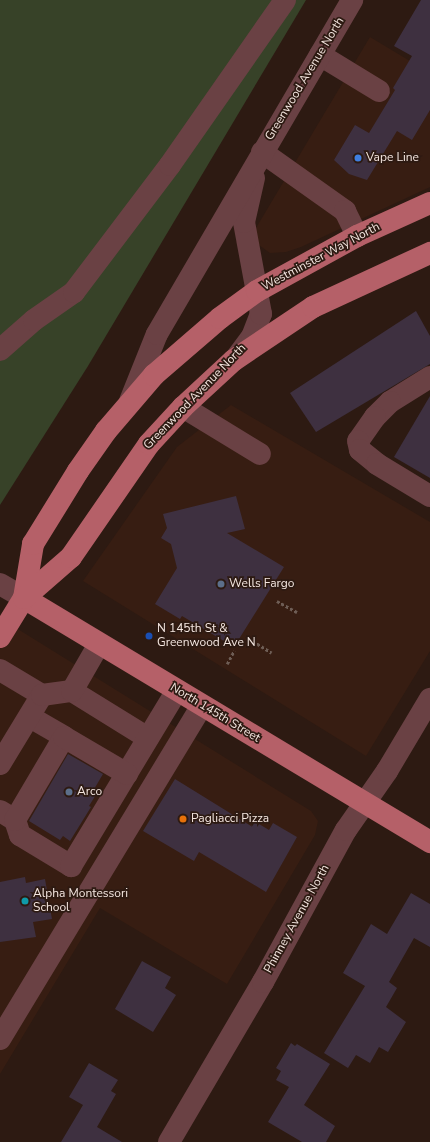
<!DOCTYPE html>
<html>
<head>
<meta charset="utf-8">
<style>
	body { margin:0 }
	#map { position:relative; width:430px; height:1142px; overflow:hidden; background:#2d1a12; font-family:"Nunito Sans",sans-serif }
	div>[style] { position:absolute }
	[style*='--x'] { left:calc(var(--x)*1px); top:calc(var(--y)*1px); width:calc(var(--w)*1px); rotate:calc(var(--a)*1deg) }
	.built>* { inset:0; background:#371d12 }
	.green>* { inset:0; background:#374228 }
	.building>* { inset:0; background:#3e3040 }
	.path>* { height:2.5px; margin-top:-1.25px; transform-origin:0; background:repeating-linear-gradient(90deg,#6e5d55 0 3px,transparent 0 5px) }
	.minor>* { height:22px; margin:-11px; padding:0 11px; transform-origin:11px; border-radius:11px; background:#6a4144 }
	.major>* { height:22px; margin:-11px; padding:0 11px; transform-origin:11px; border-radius:11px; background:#b56068 }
	.dots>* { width:11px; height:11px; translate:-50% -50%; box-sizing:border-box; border:2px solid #2d1a12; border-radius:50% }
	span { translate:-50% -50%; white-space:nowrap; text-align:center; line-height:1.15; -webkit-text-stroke:3.5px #2d1a12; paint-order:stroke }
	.street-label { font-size:12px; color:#f4e6e0 }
	.poi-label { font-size:12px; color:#f4e6e0 }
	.left { translate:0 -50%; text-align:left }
</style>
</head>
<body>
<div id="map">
	<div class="built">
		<i style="clip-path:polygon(370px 37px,430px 73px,430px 187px,301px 247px,286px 252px,270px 253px,259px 245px,253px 233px)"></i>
		<i style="clip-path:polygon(231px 405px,430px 522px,430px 651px,366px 756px,83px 581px,177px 447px)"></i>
		<i style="clip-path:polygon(0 618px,311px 811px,318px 821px,315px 835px,227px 984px,100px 908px,0 1074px)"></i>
	</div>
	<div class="green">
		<i style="clip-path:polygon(0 0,306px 0,88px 366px,0 505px)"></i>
	</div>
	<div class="building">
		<i style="clip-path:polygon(421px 0,430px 0,430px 110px,412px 140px,397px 131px,367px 180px,349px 174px,334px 160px,355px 125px,369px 133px,395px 90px,393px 88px,412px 56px,394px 46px)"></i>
		<i style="clip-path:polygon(416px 311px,430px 336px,430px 364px,316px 432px,290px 393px)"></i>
		<i style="clip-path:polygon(430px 396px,430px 478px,394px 457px)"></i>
		<i style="clip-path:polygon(236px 496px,245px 529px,227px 533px,284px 567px,234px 647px,182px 616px,180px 619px,155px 604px,177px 568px,171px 544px,161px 538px,167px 528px,163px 514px)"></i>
		<i style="clip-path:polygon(68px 754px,103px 774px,93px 791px,97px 793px,89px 806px,91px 807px,70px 841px,63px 836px,60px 840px,29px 821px)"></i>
		<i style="clip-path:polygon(175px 779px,251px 826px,254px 821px,269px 830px,273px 823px,297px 837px,266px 892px,199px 852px,194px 861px,143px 831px)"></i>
		<i style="clip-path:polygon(25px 877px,26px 883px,45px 879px,52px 919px,33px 922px,36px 937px,0 942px,0 882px)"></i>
		<i style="clip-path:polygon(411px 893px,430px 904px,430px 947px,414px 938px,389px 982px,397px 988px,386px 1007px,406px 1022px,388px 1052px,379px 1047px,370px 1063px,356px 1055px,348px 1068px,324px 1053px,365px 986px,343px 973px,371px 924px,387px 934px)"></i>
		<i style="clip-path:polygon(142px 961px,171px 977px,165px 988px,176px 995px,153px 1032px,115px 1009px)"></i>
		<i style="clip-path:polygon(291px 1043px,295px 1046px,297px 1044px,330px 1064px,304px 1105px,335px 1126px,326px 1142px,302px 1142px,268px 1122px,289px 1087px,276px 1080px,281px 1071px,276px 1068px)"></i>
		<i style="clip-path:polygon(89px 1063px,118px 1080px,111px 1091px,116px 1094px,97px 1127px,122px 1142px,61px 1142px,83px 1105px,69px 1097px)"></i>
	</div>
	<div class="path">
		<i style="--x:277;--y:601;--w:23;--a:29"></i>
		<i style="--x:253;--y:641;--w:22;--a:32"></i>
		<i style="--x:227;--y:664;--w:15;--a:-62"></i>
	</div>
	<div class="minor">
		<i style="--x:320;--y:55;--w:69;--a:31.4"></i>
		<i style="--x:262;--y:152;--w:102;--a:35.4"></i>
		<i style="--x:345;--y:211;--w:28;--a:64"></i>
		<i style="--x:0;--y:350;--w:45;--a:-41.4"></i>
		<i style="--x:34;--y:320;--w:49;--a:-35"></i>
		<i style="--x:74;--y:292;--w:159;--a:-52.9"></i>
		<i style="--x:170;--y:165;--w:201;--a:-55.1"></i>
		<i style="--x:236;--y:358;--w:26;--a:-53"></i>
		<i style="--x:252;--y:337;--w:25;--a:-69"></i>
		<i style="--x:261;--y:314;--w:94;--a:-100.5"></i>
		<i style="--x:244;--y:222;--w:45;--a:-77.2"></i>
		<i style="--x:430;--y:377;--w:47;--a:148"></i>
		<i style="--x:390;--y:402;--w:21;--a:135"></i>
		<i style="--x:375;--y:417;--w:29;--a:125"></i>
		<i style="--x:358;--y:441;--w:9;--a:77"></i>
		<i style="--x:360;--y:450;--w:22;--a:39"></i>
		<i style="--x:377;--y:464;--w:62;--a:31.1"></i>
		<i style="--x:130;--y:401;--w:72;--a:-68.1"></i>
		<i style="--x:157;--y:334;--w:387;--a:-59.7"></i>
		<i style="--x:183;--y:407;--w:90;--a:31.4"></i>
		<i style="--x:0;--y:584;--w:28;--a:30"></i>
		<i style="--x:0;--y:670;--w:49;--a:30.8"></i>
		<i style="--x:72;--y:691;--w:89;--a:31.7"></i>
		<i style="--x:30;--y:717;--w:39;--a:30"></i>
		<i style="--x:0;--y:764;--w:81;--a:-58.7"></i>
		<i style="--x:42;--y:695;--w:30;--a:-8"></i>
		<i style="--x:72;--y:691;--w:54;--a:-60.1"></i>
		<i style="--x:0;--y:811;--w:17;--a:31"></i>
		<i style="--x:15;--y:820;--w:16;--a:72"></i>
		<i style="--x:20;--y:835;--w:60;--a:31.3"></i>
		<i style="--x:71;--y:866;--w:205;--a:-58.9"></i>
		<i style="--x:15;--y:820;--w:96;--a:-59.4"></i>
		<i style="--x:64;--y:737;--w:73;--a:30.4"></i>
		<i style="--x:0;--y:1039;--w:389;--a:-58.8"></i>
		<i style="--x:169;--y:1142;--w:186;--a:-59.6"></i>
		<i style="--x:263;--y:982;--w:173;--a:-61.4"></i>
		<i style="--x:346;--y:830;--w:72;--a:-55.2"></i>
		<i style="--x:387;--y:771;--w:84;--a:-59.2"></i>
	</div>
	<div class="major">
		<i style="--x:24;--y:598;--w:55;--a:-80.5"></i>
		<i style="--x:33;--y:544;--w:86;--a:-58.3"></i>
		<i style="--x:78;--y:471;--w:49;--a:-55"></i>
		<i style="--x:106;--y:431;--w:74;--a:-49.4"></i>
		<i style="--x:154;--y:375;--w:87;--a:-40.8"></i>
		<i style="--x:220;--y:318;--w:46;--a:-36.1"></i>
		<i style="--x:257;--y:291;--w:114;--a:-28.8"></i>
		<i style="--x:357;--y:236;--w:80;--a:-24.3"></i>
		<i style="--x:24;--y:598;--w:474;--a:31"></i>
		<i style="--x:0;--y:637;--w:46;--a:-58.4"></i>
		<i style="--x:24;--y:598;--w:62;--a:-41.1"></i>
		<i style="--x:71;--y:557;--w:137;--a:-55.4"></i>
		<i style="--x:149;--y:444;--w:50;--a:-47.4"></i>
		<i style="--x:183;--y:407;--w:69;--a:-42.7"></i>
		<i style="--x:234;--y:360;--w:95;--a:-33.9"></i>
		<i style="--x:313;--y:307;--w:129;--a:-24.8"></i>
	</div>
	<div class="dots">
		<i style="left:358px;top:158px;background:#3f7fe0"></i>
		<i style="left:221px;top:584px;background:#5c6f8a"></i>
		<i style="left:149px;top:636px;background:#1a4fb4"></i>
		<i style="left:69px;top:792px;background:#5c6f8a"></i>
		<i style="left:183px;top:819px;background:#e8710a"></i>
		<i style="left:25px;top:901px;background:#0f9aa8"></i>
	</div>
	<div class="street-label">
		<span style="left:305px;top:79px;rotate:-59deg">Greenwood Avenue North</span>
		<span style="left:321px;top:257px;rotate:-28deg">Westminster Way North</span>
		<span style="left:195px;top:397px;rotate:-46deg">Greenwood Avenue North</span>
		<span style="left:215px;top:713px;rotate:31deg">North 145th Street</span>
		<span style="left:297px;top:919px;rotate:-61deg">Phinney Avenue North</span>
	</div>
	<div class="poi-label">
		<span class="left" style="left:366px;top:158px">Vape Line</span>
		<span class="left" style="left:229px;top:584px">Wells Fargo</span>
		<span class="left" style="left:157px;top:636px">N 145th St &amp;<br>Greenwood Ave N</span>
		<span class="left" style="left:77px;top:792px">Arco</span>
		<span class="left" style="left:191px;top:819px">Pagliacci Pizza</span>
		<span class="left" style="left:33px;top:901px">Alpha Montessori<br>School</span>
	</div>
</div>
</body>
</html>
